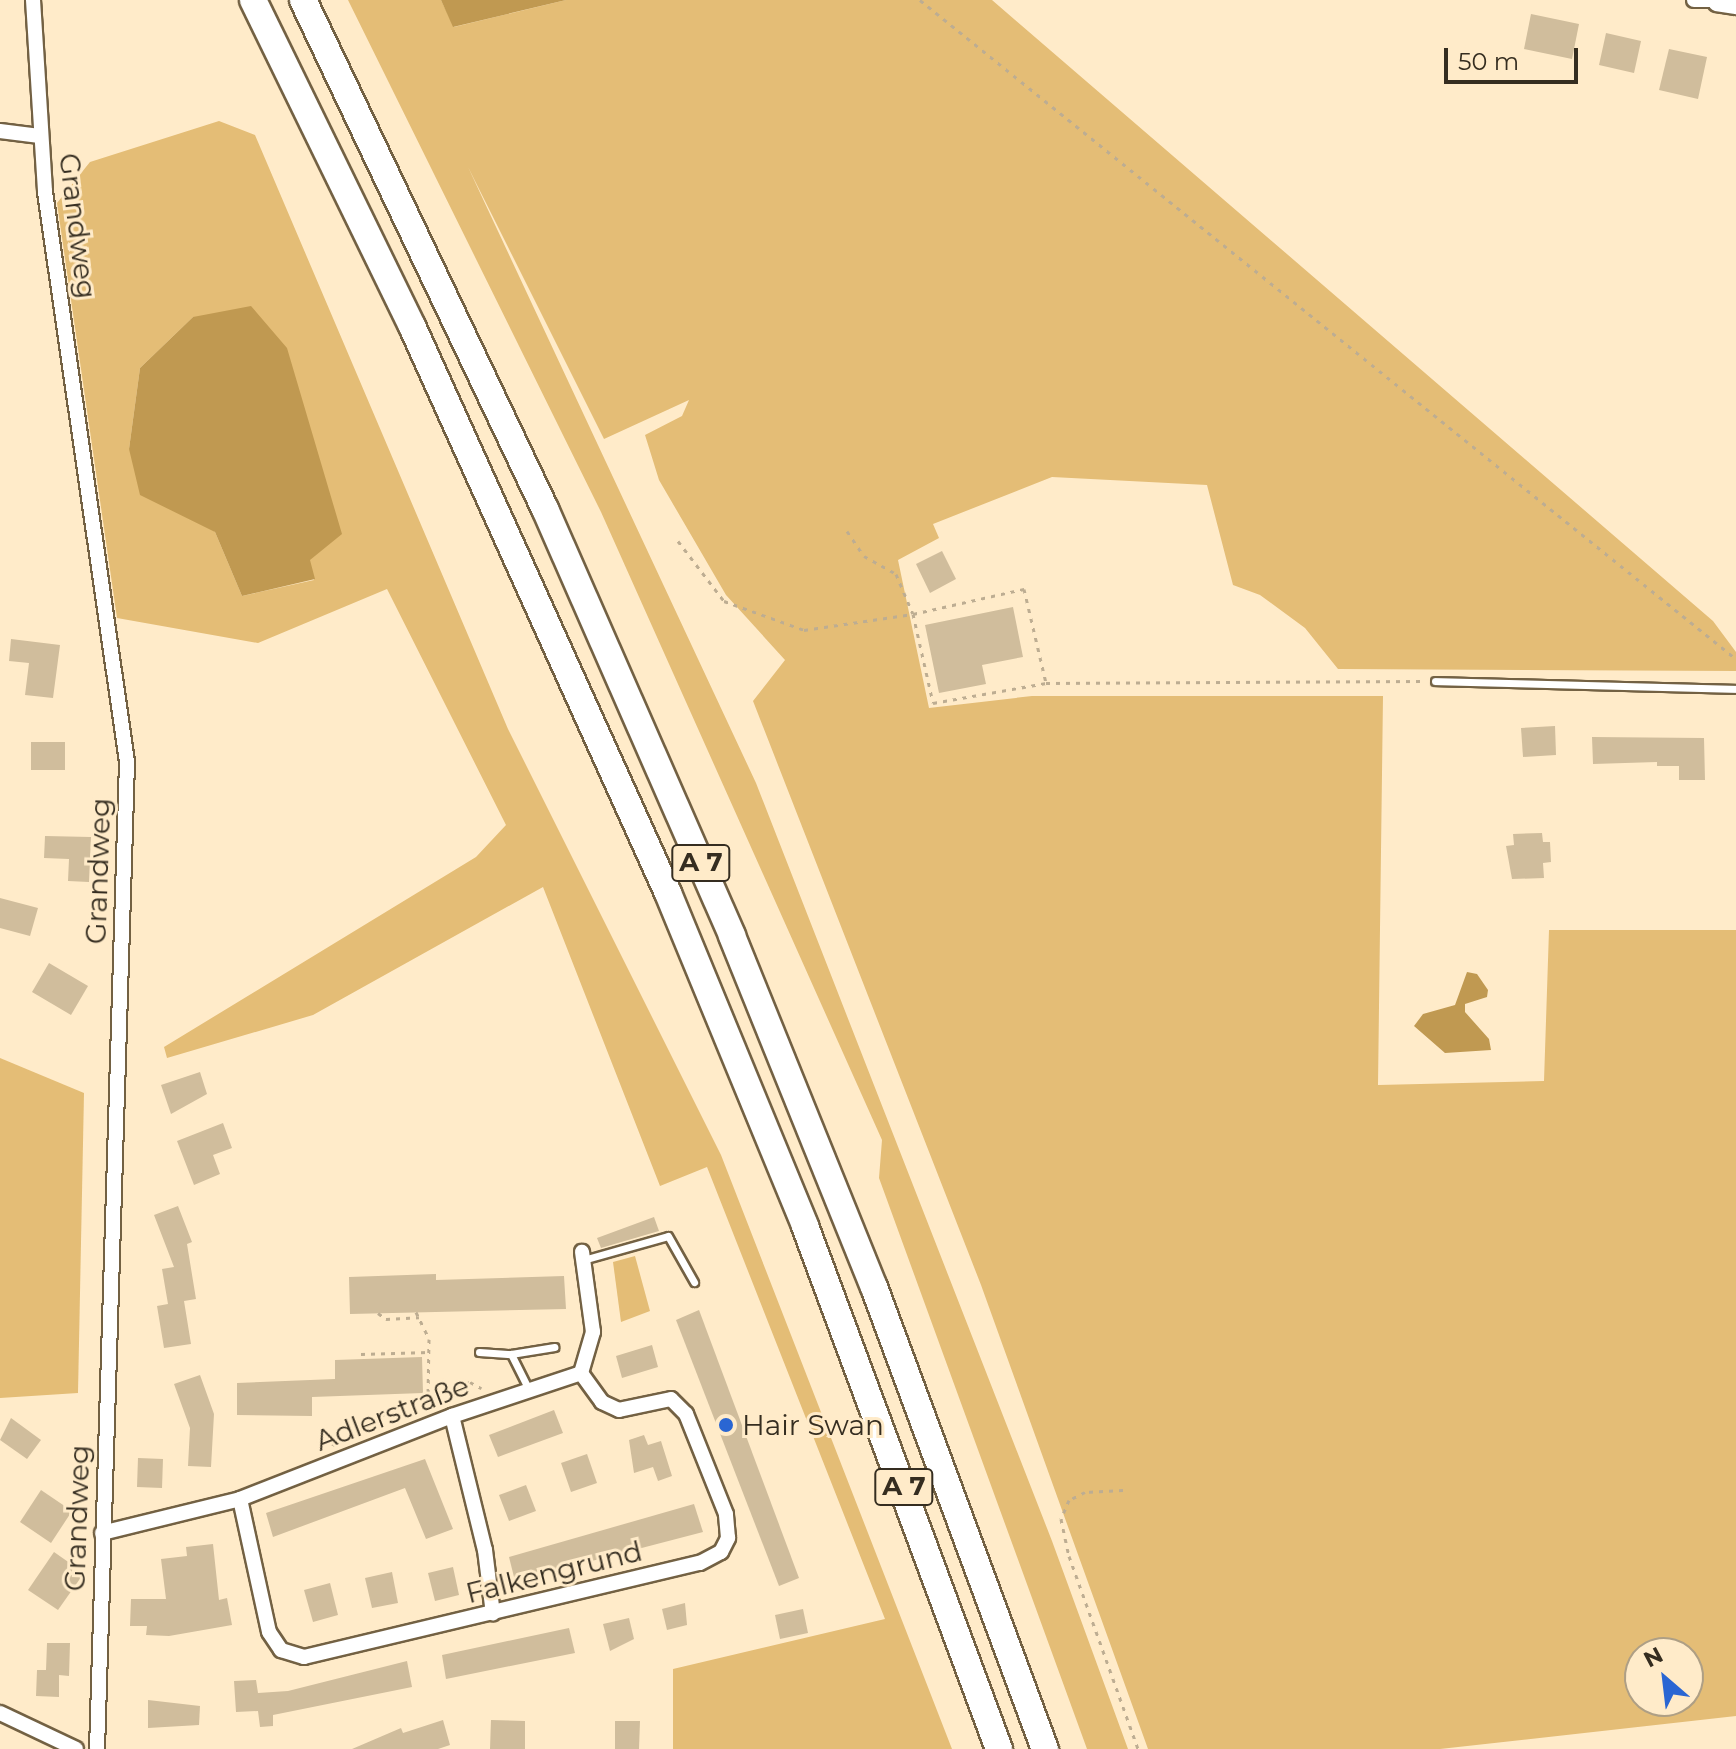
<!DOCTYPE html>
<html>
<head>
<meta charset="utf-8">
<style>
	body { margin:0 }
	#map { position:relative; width:1736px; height:1749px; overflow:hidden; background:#ffebc9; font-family:Montserrat,sans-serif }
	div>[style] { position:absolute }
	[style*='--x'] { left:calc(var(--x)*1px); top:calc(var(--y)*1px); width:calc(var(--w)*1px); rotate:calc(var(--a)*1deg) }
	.green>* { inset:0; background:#e4bd76 }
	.water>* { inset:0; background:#c09951 }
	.building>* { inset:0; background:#d0bd9c }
	.path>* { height:3px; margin-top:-1.5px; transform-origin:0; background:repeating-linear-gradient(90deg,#bdad92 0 4px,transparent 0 10px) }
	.roads { filter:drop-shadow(2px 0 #736143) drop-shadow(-2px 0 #736143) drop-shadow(0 2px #736143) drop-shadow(0 -2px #736143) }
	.service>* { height:7px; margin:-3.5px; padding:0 3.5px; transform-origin:3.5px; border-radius:3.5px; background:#fff }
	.minor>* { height:14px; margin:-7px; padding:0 7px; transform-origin:7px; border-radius:7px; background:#fff }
	.motorway>* { height:26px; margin:-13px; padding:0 13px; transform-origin:13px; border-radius:13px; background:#fff }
	.dots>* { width:22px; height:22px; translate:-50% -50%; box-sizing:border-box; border:4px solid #ffebc9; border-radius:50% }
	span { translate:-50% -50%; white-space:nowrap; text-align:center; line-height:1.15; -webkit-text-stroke:6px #ffebc9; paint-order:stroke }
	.shield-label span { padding:2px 6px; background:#ffebc9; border:2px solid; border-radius:6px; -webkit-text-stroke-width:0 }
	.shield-label { font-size:26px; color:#352d20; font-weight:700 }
	.street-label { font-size:28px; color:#352d20 }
	.poi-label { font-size:28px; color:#352d20 }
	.left { translate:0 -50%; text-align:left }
	.north { position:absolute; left:1624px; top:1637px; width:80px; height:80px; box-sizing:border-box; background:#ffebc9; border:2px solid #ae9f85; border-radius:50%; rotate:332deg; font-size:22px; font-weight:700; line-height:32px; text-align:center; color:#352d20 }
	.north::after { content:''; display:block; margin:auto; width:28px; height:36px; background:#2a66d3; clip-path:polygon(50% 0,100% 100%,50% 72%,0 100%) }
	.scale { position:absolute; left:1444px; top:48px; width:134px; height:36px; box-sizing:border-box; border:4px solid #352d20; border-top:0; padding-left:10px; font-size:24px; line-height:28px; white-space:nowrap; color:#352d20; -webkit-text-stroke:6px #ffebc9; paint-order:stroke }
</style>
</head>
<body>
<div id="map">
	<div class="green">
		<i style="clip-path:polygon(evenodd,348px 0,441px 0,454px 27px,566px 0,992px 0,1713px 621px,1736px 652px,1736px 671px,1338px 669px,1305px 628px,1260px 595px,1233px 585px,1207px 485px,1052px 477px,933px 524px,939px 538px,898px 560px,929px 708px,1032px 696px,1383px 696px,1378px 1085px,1544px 1081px,1549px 930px,1736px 930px,1736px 1716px,1440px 1749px,1148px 1749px,981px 1285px,753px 701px,785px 660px,726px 595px,659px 480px,645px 435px,682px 416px,689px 400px,604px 439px,468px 167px,756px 783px,1052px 1541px,1128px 1749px,1087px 1749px,879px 1178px,882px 1140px,601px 512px,348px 0,1640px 1653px,1688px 1653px,1688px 1701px,1640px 1701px,1640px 1653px)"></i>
		<i style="clip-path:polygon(evenodd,219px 121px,255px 135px,508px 729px,721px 1155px,952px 1749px,673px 1749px,673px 1669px,885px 1619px,707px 1167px,660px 1186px,543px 887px,313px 1015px,167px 1058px,164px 1047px,476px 857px,506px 825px,387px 589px,258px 643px,117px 618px,57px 203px,90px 162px,219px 121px,193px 317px,309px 560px,314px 580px,242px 596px,215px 532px,129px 449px,140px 368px,193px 317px)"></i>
		<i style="clip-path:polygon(0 1058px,84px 1093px,78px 1393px,0 1398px)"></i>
		<i style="clip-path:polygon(635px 1256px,650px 1311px,621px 1322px,613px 1262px)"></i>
	</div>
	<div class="water">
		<i style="clip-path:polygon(441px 0,566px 0,453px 27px)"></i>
		<i style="clip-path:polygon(251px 306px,287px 348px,342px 534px,310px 560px,315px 579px,242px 596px,215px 532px,140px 495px,129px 449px,140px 368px,193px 317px)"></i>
		<i style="clip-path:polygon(1467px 972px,1477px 974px,1488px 990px,1487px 997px,1465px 1004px,1465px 1012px,1489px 1039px,1491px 1050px,1445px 1053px,1414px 1026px,1423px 1014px,1455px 1005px)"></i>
	</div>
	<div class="building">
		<i style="clip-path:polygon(1531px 14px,1579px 24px,1572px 59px,1524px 49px)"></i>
		<i style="clip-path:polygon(1606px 33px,1641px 41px,1634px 73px,1599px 65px)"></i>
		<i style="clip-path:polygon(1669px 49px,1707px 57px,1698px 99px,1659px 90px)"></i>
		<i style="clip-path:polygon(942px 551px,956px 579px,930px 593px,916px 564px)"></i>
		<i style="clip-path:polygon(1013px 607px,1023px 657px,982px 665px,986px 684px,939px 693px,925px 625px)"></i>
		<i style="clip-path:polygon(11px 639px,60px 645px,53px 698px,25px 695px,29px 663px,9px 661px)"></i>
		<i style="clip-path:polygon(1555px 726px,1556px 755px,1523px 757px,1521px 728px)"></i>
		<i style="clip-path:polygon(1592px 737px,1704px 738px,1705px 780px,1679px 780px,1679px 766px,1657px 766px,1657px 762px,1593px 764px)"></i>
		<i style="clip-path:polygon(31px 742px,65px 742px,65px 770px,31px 770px)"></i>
		<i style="clip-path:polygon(1542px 833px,1543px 842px,1550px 842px,1551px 862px,1543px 863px,1544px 878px,1512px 879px,1506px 846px,1514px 845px,1513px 834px)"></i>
		<i style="clip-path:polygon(45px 836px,91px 837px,89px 882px,68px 881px,69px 859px,44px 858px)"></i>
		<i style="clip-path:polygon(0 898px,38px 908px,30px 936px,0 928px)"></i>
		<i style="clip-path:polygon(49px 963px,88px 986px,71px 1015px,32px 992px)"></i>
		<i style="clip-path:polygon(200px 1072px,207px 1094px,171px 1114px,161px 1085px)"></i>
		<i style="clip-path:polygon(223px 1123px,232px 1148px,213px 1155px,220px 1174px,194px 1185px,177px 1141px)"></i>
		<i style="clip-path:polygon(178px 1206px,192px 1242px,187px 1244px,196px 1299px,184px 1301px,191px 1344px,164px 1348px,157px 1306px,168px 1304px,162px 1269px,174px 1267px,154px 1215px)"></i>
		<i style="clip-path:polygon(654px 1217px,659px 1231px,601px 1248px,597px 1238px)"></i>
		<i style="clip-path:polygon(436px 1274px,436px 1280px,564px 1276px,566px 1309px,350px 1314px,349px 1277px)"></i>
		<i style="clip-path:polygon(699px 1310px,799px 1578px,779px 1586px,676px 1320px)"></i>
		<i style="clip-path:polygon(652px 1345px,658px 1367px,622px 1378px,616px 1356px)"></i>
		<i style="clip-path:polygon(422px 1357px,423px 1393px,312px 1397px,312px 1416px,237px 1415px,237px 1383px,335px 1379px,335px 1360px)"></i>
		<i style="clip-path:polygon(200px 1375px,214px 1414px,211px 1467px,188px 1466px,190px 1428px,174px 1384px)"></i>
		<i style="clip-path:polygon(554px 1410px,563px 1433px,498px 1457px,489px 1435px)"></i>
		<i style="clip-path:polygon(11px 1418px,41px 1440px,27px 1459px,0 1440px)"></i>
		<i style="clip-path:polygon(644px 1435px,648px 1445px,661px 1441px,672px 1476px,658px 1481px,653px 1467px,634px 1473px,629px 1440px)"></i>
		<i style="clip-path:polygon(587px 1454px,597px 1483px,571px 1492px,561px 1463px)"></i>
		<i style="clip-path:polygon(138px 1458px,163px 1459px,162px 1488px,137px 1487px)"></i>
		<i style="clip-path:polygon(425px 1459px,453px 1529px,426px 1539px,405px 1488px,273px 1537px,266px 1513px)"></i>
		<i style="clip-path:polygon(526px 1485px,536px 1511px,509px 1521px,499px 1495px)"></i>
		<i style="clip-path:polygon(41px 1490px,72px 1511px,51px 1543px,20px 1522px)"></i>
		<i style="clip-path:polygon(694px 1504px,703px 1532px,515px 1581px,509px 1557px)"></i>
		<i style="clip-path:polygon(213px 1544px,219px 1600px,227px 1598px,232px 1625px,169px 1636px,146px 1635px,147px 1626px,130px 1626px,131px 1599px,166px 1599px,161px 1559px,187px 1556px,186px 1547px)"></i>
		<i style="clip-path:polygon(54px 1552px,84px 1573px,58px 1610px,28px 1590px)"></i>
		<i style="clip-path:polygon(453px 1567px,459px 1595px,435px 1601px,428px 1573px)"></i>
		<i style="clip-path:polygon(392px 1572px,398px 1603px,372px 1608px,365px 1578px)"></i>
		<i style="clip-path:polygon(330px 1583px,338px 1615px,313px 1622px,304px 1590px)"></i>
		<i style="clip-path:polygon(685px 1603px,687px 1625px,667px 1630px,662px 1609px)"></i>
		<i style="clip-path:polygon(803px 1609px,808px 1633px,780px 1639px,775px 1615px)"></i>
		<i style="clip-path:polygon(629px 1618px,634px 1639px,610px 1651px,603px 1624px)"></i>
		<i style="clip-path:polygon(569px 1628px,575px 1653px,446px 1679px,442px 1655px)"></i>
		<i style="clip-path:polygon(47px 1643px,70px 1643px,69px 1676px,59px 1675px,59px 1697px,36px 1696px,37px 1670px,46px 1670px)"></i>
		<i style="clip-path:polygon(407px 1661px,412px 1687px,273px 1715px,273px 1726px,260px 1727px,258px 1711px,236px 1712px,234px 1681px,256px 1680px,258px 1693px,288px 1691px)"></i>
		<i style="clip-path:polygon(148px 1700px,200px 1706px,199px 1725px,148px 1728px)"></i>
		<i style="clip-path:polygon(443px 1720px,450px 1745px,438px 1749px,352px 1749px,401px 1728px,403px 1733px)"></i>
		<i style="clip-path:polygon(491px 1720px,525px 1721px,525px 1749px,490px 1749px)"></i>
		<i style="clip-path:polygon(615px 1721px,640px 1721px,639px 1749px,615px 1749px)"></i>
	</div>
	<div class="path">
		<i style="--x:920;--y:0;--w:1049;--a:38.92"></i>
		<i style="--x:847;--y:531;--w:30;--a:56"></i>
		<i style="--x:864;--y:556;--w:37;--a:29"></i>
		<i style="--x:896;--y:574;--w:43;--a:67"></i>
		<i style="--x:913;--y:614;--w:114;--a:-12.7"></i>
		<i style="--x:1024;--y:589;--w:97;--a:76.8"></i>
		<i style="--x:678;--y:541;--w:76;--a:52.5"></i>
		<i style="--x:724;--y:601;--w:85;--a:19.9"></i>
		<i style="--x:804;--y:630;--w:110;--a:-8.4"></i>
		<i style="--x:913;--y:614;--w:91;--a:77.3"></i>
		<i style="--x:933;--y:703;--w:115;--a:-10"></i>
		<i style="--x:1046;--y:683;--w:378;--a:-0.3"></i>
		<i style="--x:416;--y:1312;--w:30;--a:64"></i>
		<i style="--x:429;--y:1339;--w:58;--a:91"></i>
		<i style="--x:428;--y:1397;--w:45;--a:-19.7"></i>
		<i style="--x:470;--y:1382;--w:13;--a:29"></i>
		<i style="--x:378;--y:1313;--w:10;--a:37"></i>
		<i style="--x:386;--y:1319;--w:33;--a:-3"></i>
		<i style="--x:361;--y:1354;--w:68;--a:-1.7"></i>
		<i style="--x:333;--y:1446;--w:13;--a:-77"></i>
		<i style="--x:336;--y:1433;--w:99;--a:-21.4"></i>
		<i style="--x:1123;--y:1490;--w:38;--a:177"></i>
		<i style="--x:1085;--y:1492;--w:18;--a:153"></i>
		<i style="--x:1069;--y:1500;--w:21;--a:113"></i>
		<i style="--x:1061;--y:1519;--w:38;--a:78"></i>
		<i style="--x:1069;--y:1556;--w:205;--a:70.3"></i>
	</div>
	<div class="roads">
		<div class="service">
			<i style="--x:1435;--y:681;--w:301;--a:1.5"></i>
			<i style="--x:583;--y:1260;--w:88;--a:-15.8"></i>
			<i style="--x:668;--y:1236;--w:53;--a:60.5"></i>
			<i style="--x:479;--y:1352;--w:32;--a:4"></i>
			<i style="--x:511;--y:1354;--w:40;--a:63.4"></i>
			<i style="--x:511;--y:1354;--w:44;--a:-9.2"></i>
		</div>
		<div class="minor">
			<i style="--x:33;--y:0;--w:192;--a:86.4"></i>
			<i style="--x:45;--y:192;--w:576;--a:81.81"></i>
			<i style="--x:127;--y:762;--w:987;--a:91.74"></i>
			<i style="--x:1694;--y:0;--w:23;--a:0"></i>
			<i style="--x:1716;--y:4;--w:20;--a:9"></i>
			<i style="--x:0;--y:131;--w:40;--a:7.1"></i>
			<i style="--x:452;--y:1416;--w:138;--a:76.2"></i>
			<i style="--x:485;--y:1550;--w:64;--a:82.9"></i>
			<i style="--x:240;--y:1499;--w:136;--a:77.7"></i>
			<i style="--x:269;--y:1632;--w:22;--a:56"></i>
			<i style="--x:281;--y:1650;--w:24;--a:17"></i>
			<i style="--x:304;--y:1657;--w:407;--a:-13.4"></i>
			<i style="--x:700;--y:1563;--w:24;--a:-28"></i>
			<i style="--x:721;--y:1552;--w:16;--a:-63"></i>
			<i style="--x:728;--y:1538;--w:24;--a:-95"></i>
			<i style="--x:726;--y:1514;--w:108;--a:-111.8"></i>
			<i style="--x:686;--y:1414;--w:21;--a:-135"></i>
			<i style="--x:671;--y:1399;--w:53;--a:168.1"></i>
			<i style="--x:619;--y:1410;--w:19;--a:-155"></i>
			<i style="--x:602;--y:1402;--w:36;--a:-126"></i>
			<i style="--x:102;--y:1533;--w:142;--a:-13.8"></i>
			<i style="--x:240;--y:1499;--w:228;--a:-21.4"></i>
			<i style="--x:452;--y:1416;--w:136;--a:-18.4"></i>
			<i style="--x:581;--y:1373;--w:43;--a:-73.7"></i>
			<i style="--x:593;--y:1332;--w:81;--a:-97.8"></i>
			<i style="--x:0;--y:1713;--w:84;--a:25.3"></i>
		</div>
		<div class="motorway">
			<i style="--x:253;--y:0;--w:363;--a:64"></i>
			<i style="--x:412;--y:326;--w:622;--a:65.7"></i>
			<i style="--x:668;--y:893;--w:360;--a:67.6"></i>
			<i style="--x:805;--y:1226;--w:558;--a:69.65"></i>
			<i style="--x:303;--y:0;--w:564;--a:64.57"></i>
			<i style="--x:545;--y:509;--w:466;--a:66.3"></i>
			<i style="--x:732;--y:936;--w:379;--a:68"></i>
			<i style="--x:874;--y:1287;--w:493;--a:69.7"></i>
		</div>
	</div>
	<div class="dots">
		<i style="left:726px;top:1425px;background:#2a66d3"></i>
	</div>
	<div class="shield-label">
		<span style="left:701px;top:863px">A 7</span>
		<span style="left:904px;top:1487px">A 7</span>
	</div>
	<div class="street-label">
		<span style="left:78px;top:226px;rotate:83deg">Grandweg</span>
		<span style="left:98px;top:871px;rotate:-88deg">Grandweg</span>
		<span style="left:392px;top:1413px;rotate:-21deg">Adlerstraße</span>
		<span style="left:77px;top:1518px;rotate:-88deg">Grandweg</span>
		<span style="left:554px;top:1572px;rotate:-14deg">Falkengrund</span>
	</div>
	<div class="poi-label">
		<span class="left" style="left:742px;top:1425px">Hair Swan</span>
	</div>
	<div class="north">N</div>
	<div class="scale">50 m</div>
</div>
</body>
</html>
